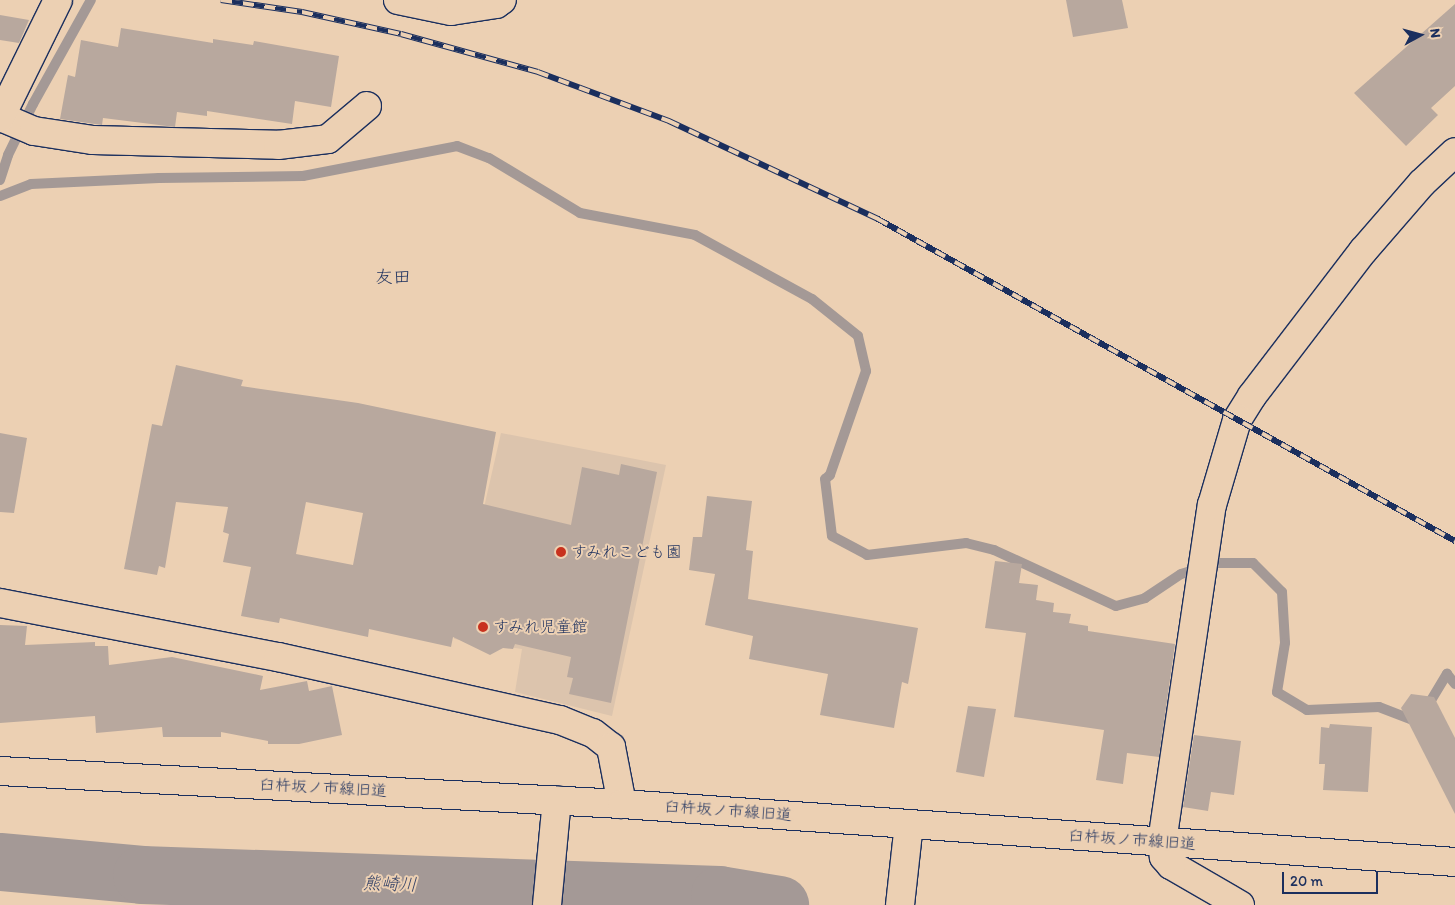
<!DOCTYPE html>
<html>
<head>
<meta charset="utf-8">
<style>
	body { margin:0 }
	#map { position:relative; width:1455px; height:905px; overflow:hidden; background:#ecd0b3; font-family:Itim,"Klee One",sans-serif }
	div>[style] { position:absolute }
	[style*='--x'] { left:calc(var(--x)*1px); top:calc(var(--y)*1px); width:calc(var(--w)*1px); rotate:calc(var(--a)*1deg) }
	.built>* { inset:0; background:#dcc4ad }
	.stream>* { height:10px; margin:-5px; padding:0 5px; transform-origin:5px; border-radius:5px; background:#a49996 }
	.river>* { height:58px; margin:-29px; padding:0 29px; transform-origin:29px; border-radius:29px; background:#a49996 }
	.building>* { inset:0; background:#b8a89e }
	.roads { filter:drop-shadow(1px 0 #1b2f5e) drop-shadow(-1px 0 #1b2f5e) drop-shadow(0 1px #1b2f5e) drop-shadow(0 -1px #1b2f5e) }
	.street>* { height:28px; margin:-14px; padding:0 14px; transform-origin:14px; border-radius:14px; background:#ecd0b3 }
	.secondary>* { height:28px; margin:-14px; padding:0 14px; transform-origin:14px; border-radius:14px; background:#ecd0b3 }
	.rail>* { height:5.5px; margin-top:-2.75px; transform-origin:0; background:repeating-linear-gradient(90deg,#ecd0b3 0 11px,#1b2f5e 0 22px); box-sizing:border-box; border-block:1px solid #1b2f5e }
	.dots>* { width:14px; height:14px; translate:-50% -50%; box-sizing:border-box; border:2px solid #ecd0b3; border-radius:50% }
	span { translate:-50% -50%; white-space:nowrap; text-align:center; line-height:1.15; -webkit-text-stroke:4px #ecd0b3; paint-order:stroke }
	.poi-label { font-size:16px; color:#1b2f5e }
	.left { translate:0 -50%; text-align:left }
	.street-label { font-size:16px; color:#1b2f5e }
	.neighbourhood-label { font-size:18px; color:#1b2f5e }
	.water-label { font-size:18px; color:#364469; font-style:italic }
	.north { position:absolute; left:1395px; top:10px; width:50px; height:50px; -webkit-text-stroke:4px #ecd0b3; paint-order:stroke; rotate:83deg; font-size:14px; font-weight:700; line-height:20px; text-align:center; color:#1b2f5e }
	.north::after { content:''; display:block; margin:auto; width:18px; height:22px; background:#1b2f5e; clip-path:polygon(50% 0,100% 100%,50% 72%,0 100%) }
	.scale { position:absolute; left:1282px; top:872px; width:96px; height:22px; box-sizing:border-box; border:2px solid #1b2f5e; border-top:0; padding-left:6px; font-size:15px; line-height:18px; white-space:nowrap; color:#1b2f5e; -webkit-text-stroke:4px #ecd0b3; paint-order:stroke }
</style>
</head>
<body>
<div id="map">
	<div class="built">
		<i style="clip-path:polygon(501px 433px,666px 465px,612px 716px,515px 692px,522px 649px,454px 639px)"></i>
	</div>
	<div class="stream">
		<i style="--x:0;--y:180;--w:26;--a:-72"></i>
		<i style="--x:8;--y:155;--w:57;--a:-63.9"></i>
		<i style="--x:33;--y:104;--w:119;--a:-60.9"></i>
		<i style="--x:0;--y:196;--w:33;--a:-21"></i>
		<i style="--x:31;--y:184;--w:128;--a:-2.7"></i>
		<i style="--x:159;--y:178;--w:144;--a:-0.8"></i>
		<i style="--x:303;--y:176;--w:157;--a:-11"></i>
		<i style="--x:457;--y:146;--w:34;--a:21"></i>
		<i style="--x:489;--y:158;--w:106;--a:31.1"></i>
		<i style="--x:580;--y:213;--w:117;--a:10.8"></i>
		<i style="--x:695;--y:235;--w:133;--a:28.7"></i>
		<i style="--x:812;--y:299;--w:59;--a:38.8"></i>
		<i style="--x:858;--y:336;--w:36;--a:77"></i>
		<i style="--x:866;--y:371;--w:110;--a:109.1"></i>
		<i style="--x:830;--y:475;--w:6;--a:141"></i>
		<i style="--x:825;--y:479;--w:57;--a:83"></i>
		<i style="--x:832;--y:536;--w:40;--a:28"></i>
		<i style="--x:867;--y:555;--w:100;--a:-6.9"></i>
		<i style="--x:966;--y:543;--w:29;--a:14"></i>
		<i style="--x:994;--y:550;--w:134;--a:24.7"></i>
		<i style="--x:1116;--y:606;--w:30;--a:-15"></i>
		<i style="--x:1145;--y:598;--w:43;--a:-33.7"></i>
		<i style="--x:1181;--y:574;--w:39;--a:-17"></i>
		<i style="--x:1218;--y:563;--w:35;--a:0"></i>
		<i style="--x:1253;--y:563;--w:41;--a:45"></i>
		<i style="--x:1282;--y:592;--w:51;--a:86.6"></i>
		<i style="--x:1285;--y:643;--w:50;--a:99.3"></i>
		<i style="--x:1277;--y:692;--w:35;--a:31"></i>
		<i style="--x:1307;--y:710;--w:72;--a:-2.4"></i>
		<i style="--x:1379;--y:707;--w:42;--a:21"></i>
		<i style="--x:1427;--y:707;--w:39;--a:-59"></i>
		<i style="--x:1447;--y:674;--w:13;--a:51"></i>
	</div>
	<div class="river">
		<i style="--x:0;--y:862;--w:143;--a:5.2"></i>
		<i style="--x:142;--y:875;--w:578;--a:1.98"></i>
		<i style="--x:720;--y:895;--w:61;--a:9.5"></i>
	</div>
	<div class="building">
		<i style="clip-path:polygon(1066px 0,1122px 0,1128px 28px,1073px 37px)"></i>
		<i style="clip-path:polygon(1455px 4px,1455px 86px,1431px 108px,1438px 115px,1406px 146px,1354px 93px)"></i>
		<i style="clip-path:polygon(0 15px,29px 20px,19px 43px,0 40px)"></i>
		<i style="clip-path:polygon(121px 28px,213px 43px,213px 39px,253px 45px,254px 41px,339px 56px,331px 107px,295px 101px,292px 124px,207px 111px,207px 116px,177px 112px,175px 127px,103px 118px,102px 125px,60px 119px,68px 75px,75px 77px,81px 40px,118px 47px)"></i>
		<i style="clip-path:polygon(evenodd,176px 365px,243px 380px,241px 386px,358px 403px,496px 432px,483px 504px,571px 525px,582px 467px,619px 475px,621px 464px,657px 472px,611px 703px,569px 694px,573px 678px,567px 677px,571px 657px,515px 644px,513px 649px,503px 648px,490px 655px,453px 637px,451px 647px,369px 629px,368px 637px,280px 618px,279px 623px,241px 616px,251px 567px,223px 562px,229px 534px,223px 532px,228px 507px,176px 502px,165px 568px,159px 566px,157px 575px,124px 569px,152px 424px,162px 426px,176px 365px,306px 502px,363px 513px,353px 565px,296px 554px,306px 502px)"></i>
		<i style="clip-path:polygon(0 433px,27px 438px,14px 513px,0 512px)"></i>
		<i style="clip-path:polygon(707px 496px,752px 501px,746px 550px,753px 551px,748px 599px,918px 628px,908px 684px,902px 682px,894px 728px,820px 715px,828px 674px,749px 659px,753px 636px,705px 625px,715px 574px,689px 570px,693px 537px,702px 537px)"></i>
		<i style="clip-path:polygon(995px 561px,1022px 564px,1019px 583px,1038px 585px,1036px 600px,1054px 603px,1053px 612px,1071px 614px,1069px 623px,1088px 626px,1088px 631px,1175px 644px,1159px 757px,1127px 753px,1123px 784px,1096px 780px,1104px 730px,1014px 717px,1026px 633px,985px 628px)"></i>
		<i style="clip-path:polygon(0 625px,27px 626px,25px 645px,95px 642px,95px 646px,108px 646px,109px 665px,172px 657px,263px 676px,260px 690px,307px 681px,309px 691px,332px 686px,342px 735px,299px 744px,268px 744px,268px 741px,221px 732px,221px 737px,163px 737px,162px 727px,96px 733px,95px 716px,0 723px)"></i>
		<i style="clip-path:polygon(1411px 694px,1434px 697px,1455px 738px,1455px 814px,1401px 708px)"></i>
		<i style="clip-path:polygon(968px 706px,996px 709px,984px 777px,956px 772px)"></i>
		<i style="clip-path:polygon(1330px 724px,1372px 727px,1368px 792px,1323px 790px,1325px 764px,1319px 764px,1321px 727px,1329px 728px)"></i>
		<i style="clip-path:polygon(1194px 735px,1241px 741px,1234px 795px,1211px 792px,1208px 811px,1183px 807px)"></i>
	</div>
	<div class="roads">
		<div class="street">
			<i style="--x:398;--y:0;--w:54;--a:11.7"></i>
			<i style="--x:451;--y:11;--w:46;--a:-8.8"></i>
			<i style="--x:496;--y:4;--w:7;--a:-34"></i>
			<i style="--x:1;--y:117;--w:36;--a:23"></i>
			<i style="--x:34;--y:131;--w:60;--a:8.7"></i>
			<i style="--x:93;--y:140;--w:185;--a:1.5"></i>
			<i style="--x:278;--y:145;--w:50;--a:-6.8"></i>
			<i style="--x:328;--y:139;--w:51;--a:-40.2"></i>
			<i style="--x:0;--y:118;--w:131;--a:-63.8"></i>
			<i style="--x:0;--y:603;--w:283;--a:11"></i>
			<i style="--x:278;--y:657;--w:289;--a:12.6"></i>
			<i style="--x:560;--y:720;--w:35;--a:22"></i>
			<i style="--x:593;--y:733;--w:23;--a:38"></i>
			<i style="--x:611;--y:747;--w:58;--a:79.1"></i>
			<i style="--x:547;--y:905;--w:105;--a:-84.6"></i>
			<i style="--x:900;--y:905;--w:81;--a:-83.7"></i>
			<i style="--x:1240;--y:905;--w:80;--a:-149.9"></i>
			<i style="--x:1171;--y:865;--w:11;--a:-131"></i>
			<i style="--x:1164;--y:857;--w:15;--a:-98"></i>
			<i style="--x:1162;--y:842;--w:341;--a:-81.6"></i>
			<i style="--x:1212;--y:505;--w:89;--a:-73.6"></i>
			<i style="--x:1237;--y:420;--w:28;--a:-58"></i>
			<i style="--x:1252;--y:396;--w:183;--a:-52.6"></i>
			<i style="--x:1363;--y:251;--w:90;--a:-49.1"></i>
			<i style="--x:1422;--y:183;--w:45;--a:-43.2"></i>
		</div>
		<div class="secondary">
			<i style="--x:0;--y:771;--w:623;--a:3.04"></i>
			<i style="--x:622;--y:804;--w:835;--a:3.98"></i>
		</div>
	</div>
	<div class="rail">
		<i style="--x:221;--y:0;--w:82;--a:8.4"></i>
		<i style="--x:302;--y:12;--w:101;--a:12.5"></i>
		<i style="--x:401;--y:34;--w:142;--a:15.5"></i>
		<i style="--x:538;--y:72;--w:140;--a:20.5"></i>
		<i style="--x:669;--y:121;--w:231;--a:25.1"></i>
		<i style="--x:878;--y:219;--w:661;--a:29.16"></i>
	</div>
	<div class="dots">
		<i style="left:561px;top:552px;background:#c8321e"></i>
		<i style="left:483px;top:627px;background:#c8321e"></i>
	</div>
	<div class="poi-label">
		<span class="left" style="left:571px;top:552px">すみれこども園</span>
		<span class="left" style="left:493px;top:627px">すみれ児童館</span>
	</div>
	<div class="street-label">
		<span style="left:323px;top:788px;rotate:3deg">臼杵坂ノ市線旧道</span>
		<span style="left:728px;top:811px;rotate:4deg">臼杵坂ノ市線旧道</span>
		<span style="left:1132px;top:840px;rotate:4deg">臼杵坂ノ市線旧道</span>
	</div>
	<div class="neighbourhood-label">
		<span style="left:393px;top:277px">友田</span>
	</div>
	<div class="water-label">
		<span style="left:390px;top:884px;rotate:2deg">熊崎川</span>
	</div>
	<div class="north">N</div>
	<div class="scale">20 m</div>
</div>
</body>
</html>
